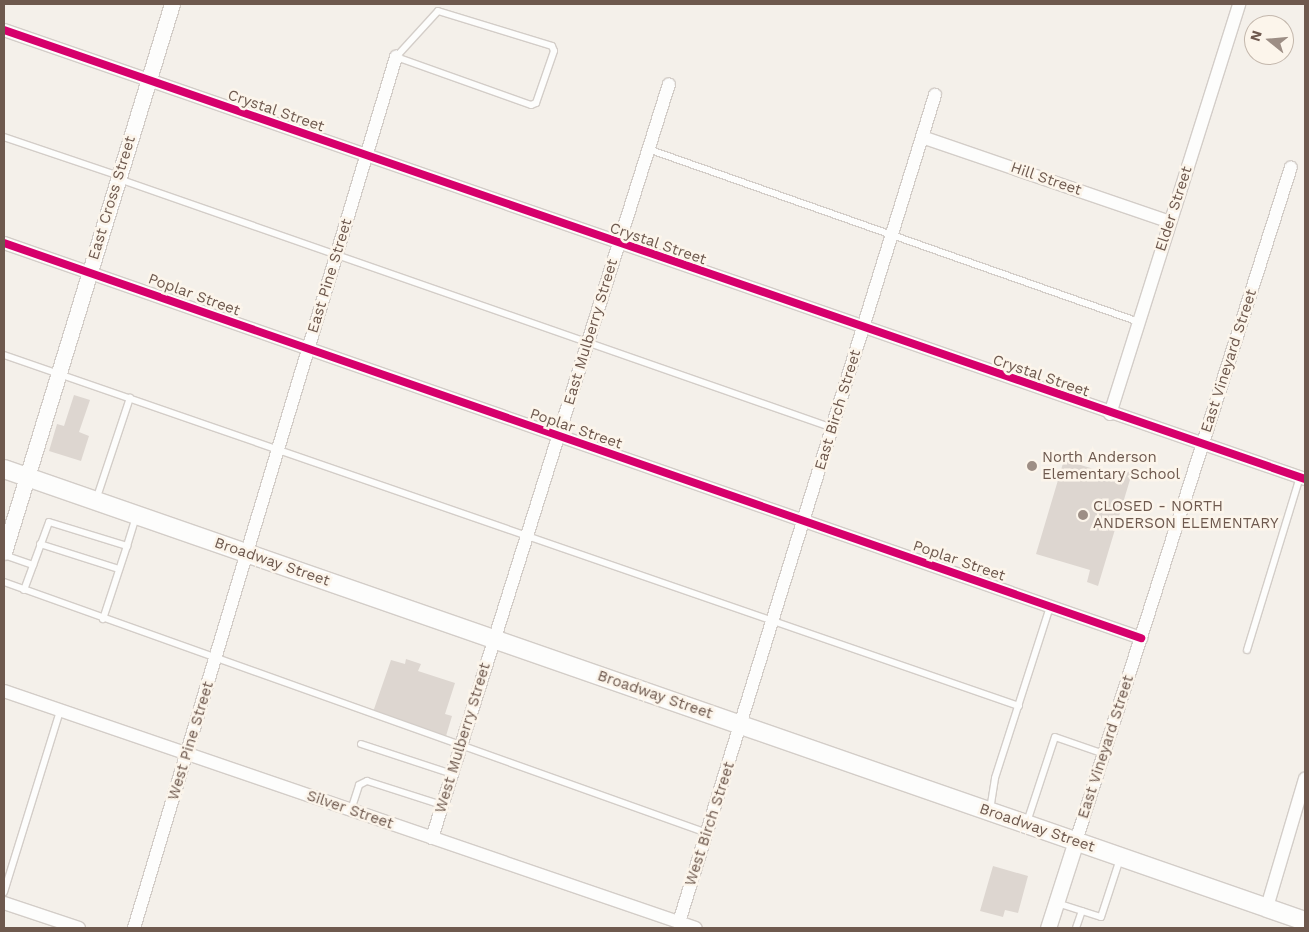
<!DOCTYPE html>
<html>
<head>
<meta charset="utf-8">
<style>
	body { margin:0 }
	#map { position:relative; width:1309px; height:932px; overflow:hidden; background:#f4f0ea; font-family:"Work Sans",sans-serif }
	div>[style] { position:absolute }
	[style*='--x'] { left:calc(var(--x)*1px); top:calc(var(--y)*1px); width:calc(var(--w)*1px); rotate:calc(var(--a)*1deg) }
	.building>* { inset:0; background:#ddd6d0 }
	.roads { filter:drop-shadow(1px 0 #d3cdc8) drop-shadow(-1px 0 #d3cdc8) drop-shadow(0 1px #d3cdc8) drop-shadow(0 -1px #d3cdc8) }
	.service>* { height:6px; margin:-3px; padding:0 3px; transform-origin:3px; border-radius:3px; background:#fdfdfc }
	.minor>* { height:12px; margin:-6px; padding:0 6px; transform-origin:6px; border-radius:6px; background:#fdfdfc }
	.tertiary>* { height:15px; margin:-7.5px; padding:0 7.5px; transform-origin:7.5px; border-radius:7.5px; background:#fdfdfc }
	.secondary>* { height:18px; margin:-9px; padding:0 9px; transform-origin:9px; border-radius:9px; background:#fdfdfc }
	.cycleway>* { height:8px; margin:-4px; padding:0 4px; transform-origin:4px; border-radius:4px; background:#d6006c }
	.dots>* { width:14px; height:14px; translate:-50% -50%; box-sizing:border-box; border:2px solid #fcf5eb; border-radius:50% }
	span { translate:-50% -50%; white-space:nowrap; text-align:center; line-height:1.15; -webkit-text-stroke:5px #fcf5eb; paint-order:stroke }
	.street-label { font-size:15px; color:#6e594e }
	.poi-label { font-size:15px; color:#6e594e }
	.left { translate:0 -50%; text-align:left }
	.frame { position:absolute; inset:0; border:5px solid #6e594e; pointer-events:none }
	.north { position:absolute; left:1244px; top:15px; width:50px; height:50px; box-sizing:border-box; background:#fcf5eb; border:1px solid #c3b7ac; border-radius:50%; rotate:287deg; font-size:14px; font-weight:700; line-height:20px; text-align:center; color:#6e594e }
	.north::after { content:''; display:block; margin:auto; width:18px; height:22px; background:#9d8e85; clip-path:polygon(50% 0,100% 100%,50% 72%,0 100%) }
</style>
</head>
<body>
<div id="map">
	<div class="building">
		<i style="clip-path:polygon(74px 395px,90px 400px,79px 432px,89px 436px,81px 461px,49px 451px,57px 424px,64px 426px)"></i>
		<i style="clip-path:polygon(1064px 460px,1117px 476px,1119px 469px,1132px 473px,1098px 586px,1087px 582px,1090px 570px,1036px 554px)"></i>
		<i style="clip-path:polygon(406px 659px,421px 664px,418px 671px,455px 683px,445px 714px,452px 716px,446px 736px,373px 712px,391px 660px,405px 664px)"></i>
		<i style="clip-path:polygon(993px 866px,1028px 876px,1018px 913px,1005px 910px,1003px 917px,980px 911px)"></i>
	</div>
	<div class="roads">
		<div class="service">
			<i style="--x:438;--y:11;--w:119;--a:17.1"></i>
			<i style="--x:552;--y:46;--w:5;--a:68"></i>
			<i style="--x:554;--y:51;--w:55;--a:109.1"></i>
			<i style="--x:536;--y:103;--w:5;--a:158"></i>
			<i style="--x:531;--y:105;--w:143;--a:-160.4"></i>
			<i style="--x:396;--y:57;--w:62;--a:-47.6"></i>
			<i style="--x:4;--y:137;--w:121;--a:18.7"></i>
			<i style="--x:648;--y:149;--w:521;--a:19.41"></i>
			<i style="--x:119;--y:179;--w:756;--a:19.23"></i>
			<i style="--x:4;--y:355;--w:1074;--a:19.08"></i>
			<i style="--x:96;--y:500;--w:108;--a:-71.6"></i>
			<i style="--x:40;--y:544;--w:83;--a:17.6"></i>
			<i style="--x:127;--y:546;--w:30;--a:-73"></i>
			<i style="--x:4;--y:555;--w:31;--a:19"></i>
			<i style="--x:4;--y:582;--w:746;--a:19.65"></i>
			<i style="--x:24;--y:590;--w:72;--a:-69.8"></i>
			<i style="--x:49;--y:522;--w:82;--a:17.1"></i>
			<i style="--x:127;--y:546;--w:77;--a:108.2"></i>
			<i style="--x:1247;--y:650;--w:181;--a:-73"></i>
			<i style="--x:361;--y:744;--w:96;--a:18.2"></i>
			<i style="--x:351;--y:810;--w:26;--a:-72"></i>
			<i style="--x:359;--y:785;--w:9;--a:-27"></i>
			<i style="--x:367;--y:781;--w:79;--a:17.7"></i>
			<i style="--x:990;--y:810;--w:32;--a:-81"></i>
			<i style="--x:995;--y:778;--w:180;--a:-72.2"></i>
			<i style="--x:1027;--y:822;--w:89;--a:-71.8"></i>
			<i style="--x:1055;--y:737;--w:52;--a:19.1"></i>
			<i style="--x:4;--y:892;--w:189;--a:-72.8"></i>
			<i style="--x:1057;--y:903;--w:46;--a:17.7"></i>
			<i style="--x:1101;--y:917;--w:61;--a:-71.9"></i>
			<i style="--x:1076;--y:928;--w:18;--a:-71"></i>
		</div>
		<div class="minor">
			<i style="--x:4;--y:30;--w:1376;--a:19.04"></i>
			<i style="--x:922;--y:137;--w:262;--a:18.9"></i>
			<i style="--x:4;--y:243;--w:1204;--a:19.16"></i>
			<i style="--x:1110;--y:414;--w:430;--a:-72.5"></i>
			<i style="--x:4;--y:691;--w:731;--a:18.91"></i>
			<i style="--x:432;--y:838;--w:790;--a:-72.55"></i>
			<i style="--x:1076;--y:841;--w:707;--a:-72.31"></i>
			<i style="--x:4;--y:903;--w:79;--a:18.4"></i>
			<i style="--x:1267;--y:907;--w:134;--a:-73.5"></i>
			<i style="--x:679;--y:922;--w:866;--a:-72.8"></i>
			<i style="--x:134;--y:928;--w:910;--a:-73.26"></i>
		</div>
		<div class="tertiary">
			<i style="--x:4;--y:552;--w:573;--a:-72.96"></i>
			<i style="--x:1048;--y:928;--w:91;--a:-72.2"></i>
		</div>
		<div class="secondary">
			<i style="--x:4;--y:469;--w:1377;--a:19.16"></i>
		</div>
	</div>
	<div class="cycleway">
		<i style="--x:4;--y:30;--w:1376;--a:19.04"></i>
		<i style="--x:4;--y:243;--w:1204;--a:19.16"></i>
	</div>
	<div class="dots">
		<i style="left:1032px;top:466px;background:#9d8e85"></i>
		<i style="left:1083px;top:515px;background:#9d8e85"></i>
	</div>
	<div class="street-label">
		<span style="left:276px;top:111px;rotate:19deg">Crystal Street</span>
		<span style="left:1046px;top:179px;rotate:19deg">Hill Street</span>
		<span style="left:112px;top:198px;rotate:-73deg">East Cross Street</span>
		<span style="left:1174px;top:209px;rotate:-72deg">Elder Street</span>
		<span style="left:658px;top:244px;rotate:19deg">Crystal Street</span>
		<span style="left:330px;top:276px;rotate:-73deg">East Pine Street</span>
		<span style="left:194px;top:295px;rotate:20deg">Poplar Street</span>
		<span style="left:591px;top:332px;rotate:-73deg">East Mulberry Street</span>
		<span style="left:1229px;top:361px;rotate:-72deg">East Vineyard Street</span>
		<span style="left:1041px;top:376px;rotate:19deg">Crystal Street</span>
		<span style="left:838px;top:410px;rotate:-73deg">East Birch Street</span>
		<span style="left:576px;top:429px;rotate:19deg">Poplar Street</span>
		<span style="left:959px;top:561px;rotate:19deg">Poplar Street</span>
		<span style="left:272px;top:562px;rotate:19deg">Broadway Street</span>
		<span style="left:655px;top:695px;rotate:19deg">Broadway Street</span>
		<span style="left:463px;top:738px;rotate:-73deg">West Mulberry Street</span>
		<span style="left:191px;top:741px;rotate:-73deg">West Pine Street</span>
		<span style="left:1106px;top:747px;rotate:-72deg">East Vineyard Street</span>
		<span style="left:350px;top:810px;rotate:19deg">Silver Street</span>
		<span style="left:710px;top:824px;rotate:-72deg">West Birch Street</span>
		<span style="left:1037px;top:828px;rotate:19deg">Broadway Street</span>
	</div>
	<div class="poi-label">
		<span class="left" style="left:1042px;top:466px">North Anderson<br>Elementary School</span>
		<span class="left" style="left:1093px;top:515px">CLOSED - NORTH<br>ANDERSON ELEMENTARY</span>
	</div>
	<div class="frame"></div>
	<div class="north">N</div>
</div>
</body>
</html>
